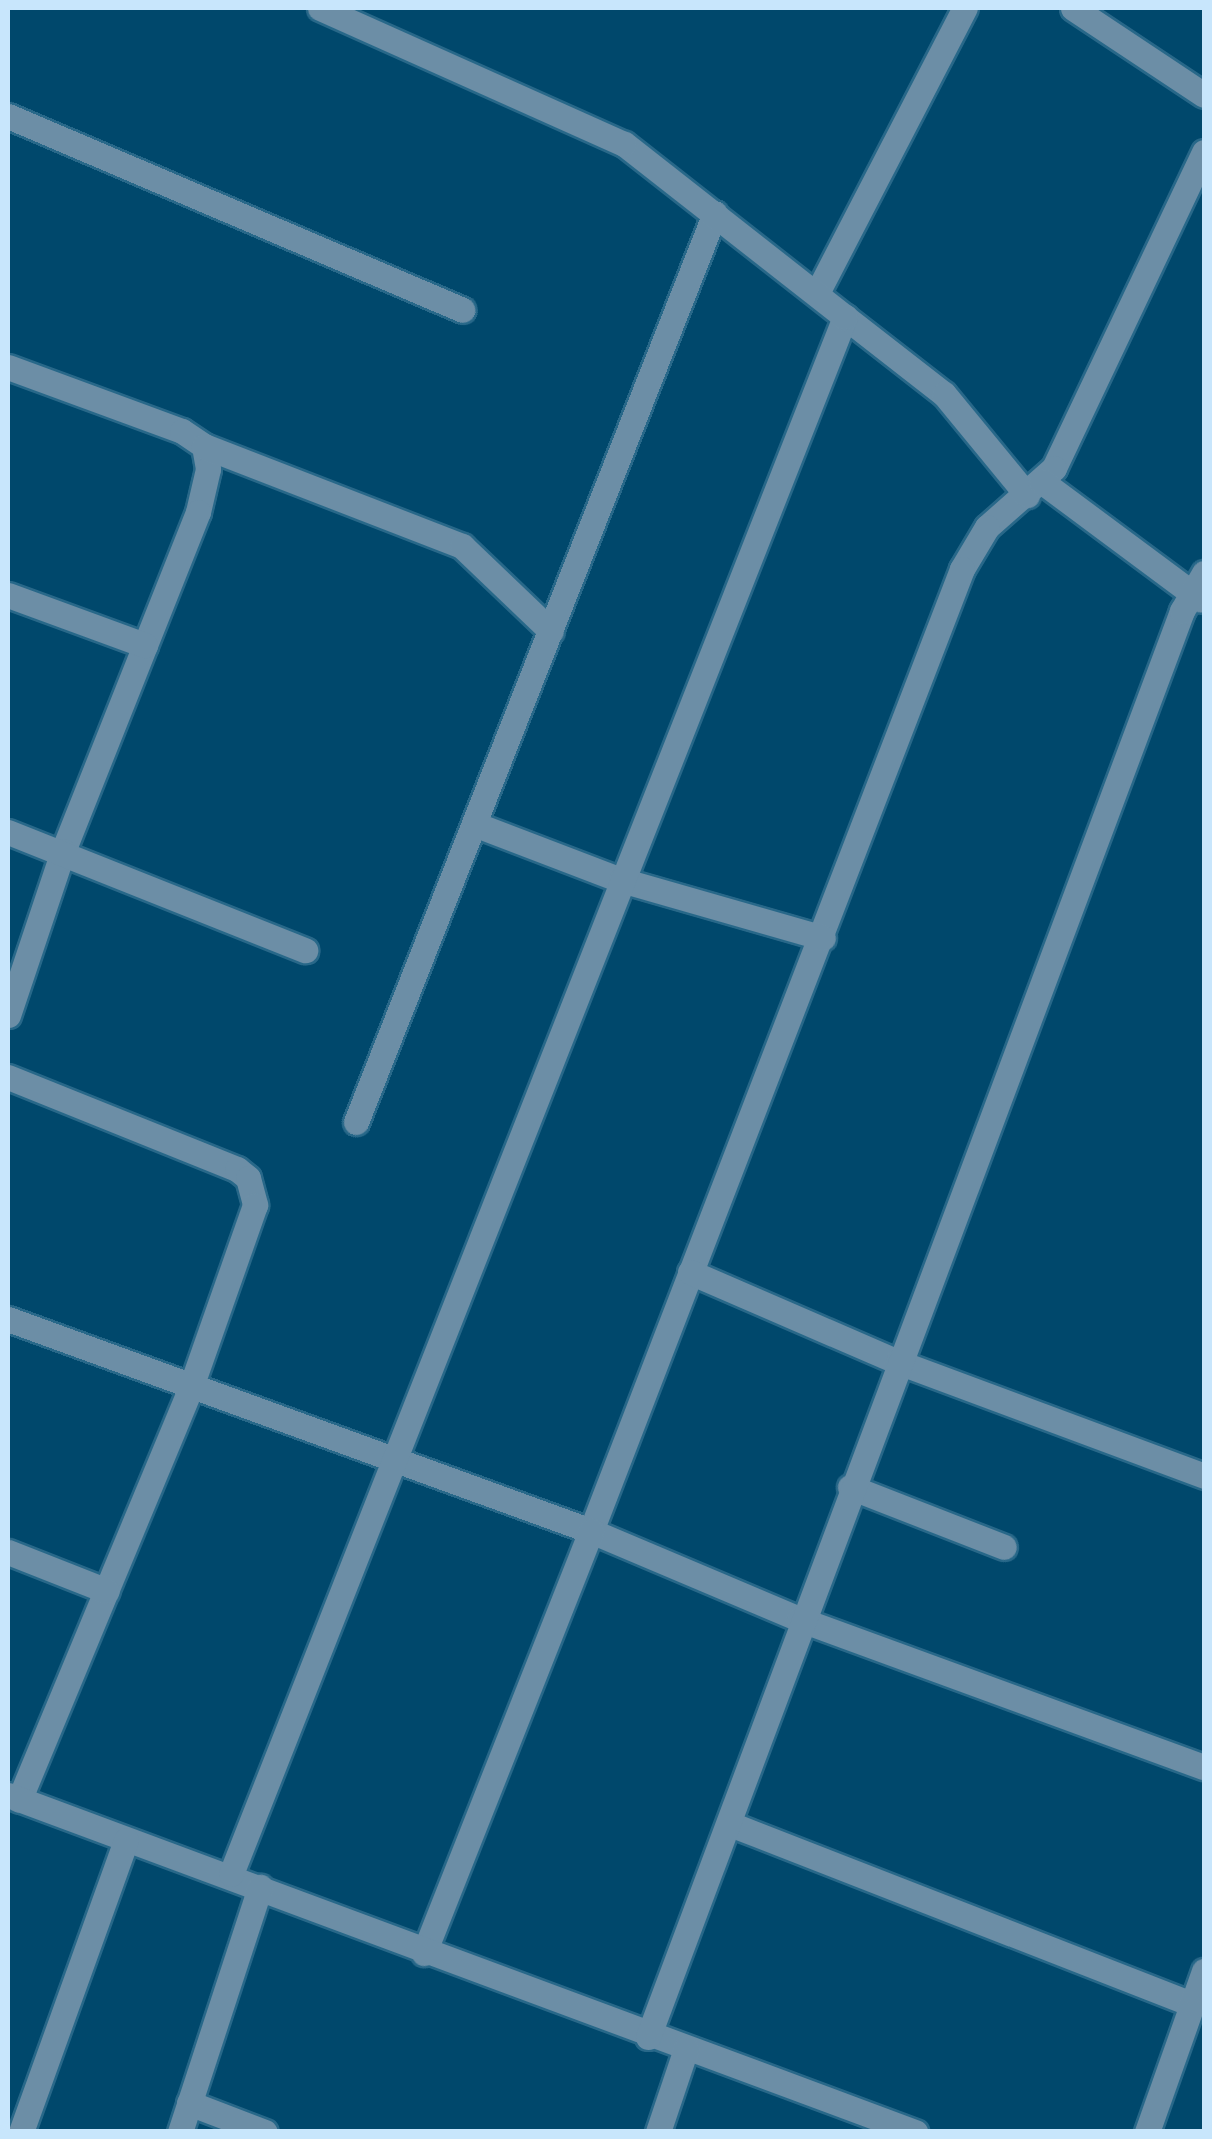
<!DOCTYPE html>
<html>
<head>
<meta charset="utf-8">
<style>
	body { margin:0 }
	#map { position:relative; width:1212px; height:2139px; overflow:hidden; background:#00486c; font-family:"IBM Plex Serif",serif }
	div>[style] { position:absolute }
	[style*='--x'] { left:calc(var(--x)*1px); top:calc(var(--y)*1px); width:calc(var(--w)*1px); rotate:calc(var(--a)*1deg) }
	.roads { filter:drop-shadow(2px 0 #286889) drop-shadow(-2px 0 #286889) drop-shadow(0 2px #286889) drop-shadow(0 -2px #286889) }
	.minor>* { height:25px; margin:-12.5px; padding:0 12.5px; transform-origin:12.5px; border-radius:12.5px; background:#6c8ea6 }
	span { translate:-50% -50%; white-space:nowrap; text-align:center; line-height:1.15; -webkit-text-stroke:8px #00486c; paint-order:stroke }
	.frame { position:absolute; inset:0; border:10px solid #c8e6fc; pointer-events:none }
</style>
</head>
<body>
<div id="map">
	<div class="roads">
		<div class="minor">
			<i style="--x:1073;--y:8;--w:157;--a:33.6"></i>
			<i style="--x:8;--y:116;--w:494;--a:23.1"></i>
			<i style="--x:1204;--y:152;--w:350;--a:115.4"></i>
			<i style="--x:1054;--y:468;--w:89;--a:138.6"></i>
			<i style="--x:987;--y:527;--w:49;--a:120.8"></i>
			<i style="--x:962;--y:569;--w:1031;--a:111.09"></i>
			<i style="--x:591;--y:1531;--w:226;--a:22.9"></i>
			<i style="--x:799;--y:1619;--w:431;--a:20.1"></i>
			<i style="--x:817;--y:293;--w:321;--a:-62.6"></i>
			<i style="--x:845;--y:317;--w:125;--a:37.9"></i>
			<i style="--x:944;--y:394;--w:131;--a:50.6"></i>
			<i style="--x:8;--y:367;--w:185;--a:20.2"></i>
			<i style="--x:182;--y:431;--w:27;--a:34"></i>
			<i style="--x:204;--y:446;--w:23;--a:80"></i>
			<i style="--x:208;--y:469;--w:44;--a:103.1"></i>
			<i style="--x:198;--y:512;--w:365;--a:111.7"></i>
			<i style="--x:63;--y:851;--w:173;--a:108.5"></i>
			<i style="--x:204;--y:446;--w:277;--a:21.2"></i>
			<i style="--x:462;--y:546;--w:123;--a:43.7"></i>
			<i style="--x:1041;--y:481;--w:199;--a:36.6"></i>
			<i style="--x:8;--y:595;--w:146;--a:20.1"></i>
			<i style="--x:474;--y:824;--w:157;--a:20.9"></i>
			<i style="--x:621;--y:880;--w:210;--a:16"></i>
			<i style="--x:8;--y:832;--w:320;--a:21.7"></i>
			<i style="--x:8;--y:1077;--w:247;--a:21.9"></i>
			<i style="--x:237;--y:1169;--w:14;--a:39"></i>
			<i style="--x:248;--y:1178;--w:28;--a:75"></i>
			<i style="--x:255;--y:1205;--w:193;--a:109.4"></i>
			<i style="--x:191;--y:1387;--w:447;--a:112.6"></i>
			<i style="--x:356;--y:1122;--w:977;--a:-68.45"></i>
			<i style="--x:690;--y:1272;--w:227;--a:23.4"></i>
			<i style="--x:898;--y:1362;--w:327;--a:20.4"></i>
			<i style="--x:8;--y:1319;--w:620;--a:19.98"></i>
			<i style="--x:591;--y:1531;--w:454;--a:111.6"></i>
			<i style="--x:850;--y:1487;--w:165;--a:21.3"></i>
			<i style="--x:8;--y:1552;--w:106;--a:21.5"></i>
			<i style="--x:8;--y:1795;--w:968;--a:20.38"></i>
			<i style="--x:730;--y:1824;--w:495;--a:21.3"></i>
			<i style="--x:231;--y:1874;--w:1674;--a:-68.48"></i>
			<i style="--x:845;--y:317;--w:281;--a:-141.9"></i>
			<i style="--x:624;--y:144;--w:333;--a:-155.9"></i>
			<i style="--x:648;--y:2037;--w:1523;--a:-69.47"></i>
			<i style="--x:1182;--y:611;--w:44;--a:-59.9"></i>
			<i style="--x:189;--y:2103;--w:81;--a:20.9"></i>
			<i style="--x:21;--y:2132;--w:310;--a:-70.2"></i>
			<i style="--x:180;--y:2132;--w:258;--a:-71.9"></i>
			<i style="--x:658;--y:2132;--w:88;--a:-71.4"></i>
			<i style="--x:1147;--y:2132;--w:171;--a:-70.5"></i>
		</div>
	</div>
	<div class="frame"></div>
</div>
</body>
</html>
